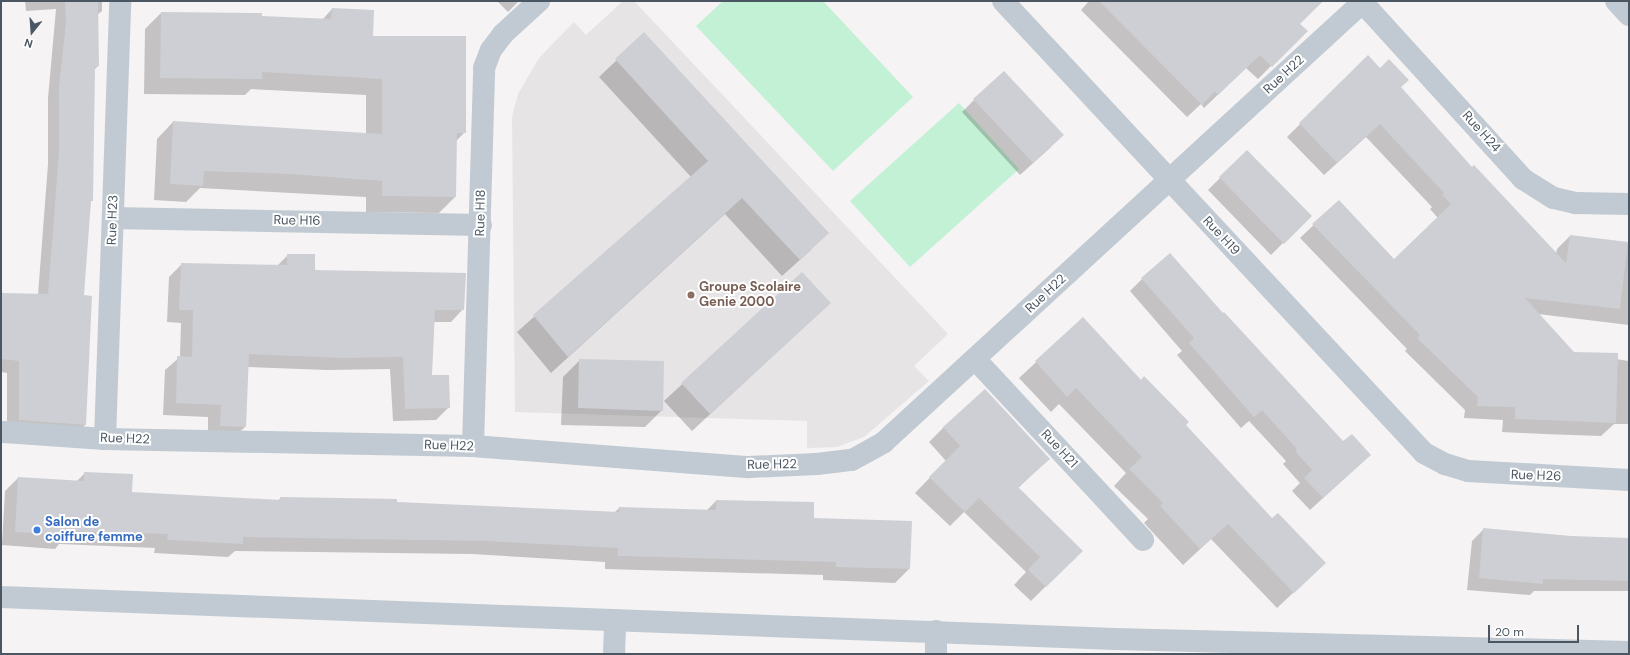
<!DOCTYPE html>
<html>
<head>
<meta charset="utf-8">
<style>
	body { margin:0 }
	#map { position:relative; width:1630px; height:655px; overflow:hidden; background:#f5f3f3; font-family:"DM Sans",sans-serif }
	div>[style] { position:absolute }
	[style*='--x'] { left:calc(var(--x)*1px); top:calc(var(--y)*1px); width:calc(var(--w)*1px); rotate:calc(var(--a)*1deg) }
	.education>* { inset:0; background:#e6e4e5 }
	.green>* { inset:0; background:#c3f1d5 }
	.shadow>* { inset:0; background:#0003 }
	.building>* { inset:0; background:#cdcfd5 }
	.minor>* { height:22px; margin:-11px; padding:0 11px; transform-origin:11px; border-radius:11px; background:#c1cad2 }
	.dots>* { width:11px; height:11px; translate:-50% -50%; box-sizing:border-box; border:2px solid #fff; border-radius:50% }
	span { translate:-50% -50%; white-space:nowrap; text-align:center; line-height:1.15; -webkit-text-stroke:4px #fff; paint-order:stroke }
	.street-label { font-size:13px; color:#4a5661 }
	.education-label { font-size:13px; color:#785e54; font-weight:700 }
	.left { translate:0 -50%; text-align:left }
	.shop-label { font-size:13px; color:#366cbe; font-weight:700 }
	.frame { position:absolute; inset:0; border:2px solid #4a5661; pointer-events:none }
	.north { position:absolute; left:12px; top:12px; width:40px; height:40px; -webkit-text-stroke:3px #fff; paint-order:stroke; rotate:197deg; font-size:11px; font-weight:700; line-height:16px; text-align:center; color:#4a5661 }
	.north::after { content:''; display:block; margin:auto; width:14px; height:18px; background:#4a5661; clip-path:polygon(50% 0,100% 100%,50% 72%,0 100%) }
	.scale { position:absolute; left:1488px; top:625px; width:91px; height:18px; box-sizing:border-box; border:2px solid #4a5661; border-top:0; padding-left:5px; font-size:12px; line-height:14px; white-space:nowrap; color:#4a5661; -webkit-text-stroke:3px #fff; paint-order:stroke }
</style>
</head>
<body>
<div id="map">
	<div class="education">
		<i style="clip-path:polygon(623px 1px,634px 1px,948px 334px,914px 366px,929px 381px,864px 437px,837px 447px,807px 448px,807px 421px,515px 412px,512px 117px,518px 94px,539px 58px,574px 22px,586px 35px)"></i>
	</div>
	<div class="green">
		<i style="clip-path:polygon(723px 1px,823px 1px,913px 97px,833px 171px,696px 26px)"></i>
		<i style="clip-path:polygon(959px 103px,1019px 169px,910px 267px,850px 201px)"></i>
	</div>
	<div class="shadow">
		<i style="clip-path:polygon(25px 1px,102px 1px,102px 11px,97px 15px,98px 66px,94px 70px,92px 200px,90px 202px,83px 296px,85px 425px,73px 437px,7px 432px,7px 373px,1px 372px,1px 294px,38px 295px,48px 164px,48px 98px,56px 9px,26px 11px)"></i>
		<i style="clip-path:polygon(497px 1px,519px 1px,508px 12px)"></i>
		<i style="clip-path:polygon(1089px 1px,1323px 1px,1299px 24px,1306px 31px,1258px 79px,1246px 68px,1204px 108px,1201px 104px,1187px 117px,1081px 10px)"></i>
		<i style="clip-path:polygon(332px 9px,372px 37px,465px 132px,456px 141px,455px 197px,439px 213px,366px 212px,366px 197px,200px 188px,186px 202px,154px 200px,157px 139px,173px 122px,366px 134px,366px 95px,251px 89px,245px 95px,144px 94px,145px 29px,161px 13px,322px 20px)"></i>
		<i style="clip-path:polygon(644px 34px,811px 250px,782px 276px,725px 214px,551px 373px,517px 332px,691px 177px,599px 77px)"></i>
		<i style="clip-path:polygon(1368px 57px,1400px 88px,1472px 169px,1556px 254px,1557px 249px,1570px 236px,1629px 244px,1629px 325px,1538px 314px,1574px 353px,1629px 361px,1629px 424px,1614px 424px,1601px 436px,1544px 434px,1502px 432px,1503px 420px,1464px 418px,1465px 410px,1405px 351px,1407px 349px,1300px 238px,1339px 201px,1394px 260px,1438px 218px,1430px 209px,1432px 207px,1366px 137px,1324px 175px,1287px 137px)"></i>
		<i style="clip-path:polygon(974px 100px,1051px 147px,1020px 175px,962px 112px)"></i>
		<i style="clip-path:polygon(1247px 151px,1310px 216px,1271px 255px,1208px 190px)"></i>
		<i style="clip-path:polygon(288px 255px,314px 271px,463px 309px,451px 322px,434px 322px,431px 376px,449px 407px,436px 420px,393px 421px,390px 369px,327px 370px,247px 367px,245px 427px,232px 439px,208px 438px,208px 417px,163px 415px,165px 370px,180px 357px,181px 323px,167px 322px,169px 277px,182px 264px,277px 266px)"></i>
		<i style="clip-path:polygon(802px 273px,830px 303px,692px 431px,664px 401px)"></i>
		<i style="clip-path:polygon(1142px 279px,1357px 467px,1310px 510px,1292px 491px,1300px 483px,1283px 464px,1286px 461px,1249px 421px,1241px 428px,1177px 355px,1182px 351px,1130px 291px)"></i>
		<i style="clip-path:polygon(1083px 319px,1272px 519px,1308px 579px,1277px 608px,1211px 539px,1183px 565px,1144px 523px,1148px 519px,1114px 486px,1126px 473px,1059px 404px,1051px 412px,1019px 378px)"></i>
		<i style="clip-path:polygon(580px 360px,662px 410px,645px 427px,561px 425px,563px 377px)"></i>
		<i style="clip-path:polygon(944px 427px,1049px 459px,1018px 488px,1081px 551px,1031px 601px,1014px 585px,1026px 572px,964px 512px,950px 526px,915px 493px,946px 461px,929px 442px)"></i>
		<i style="clip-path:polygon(85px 473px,131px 493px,277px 501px,281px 498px,614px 513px,619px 508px,706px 511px,716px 501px,813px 519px,911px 522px,909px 569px,895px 583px,823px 580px,823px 575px,605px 569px,605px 562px,472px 554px,235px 551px,228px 557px,154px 553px,155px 548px,59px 544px,55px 549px,2px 545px,5px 491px,18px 478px,76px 482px)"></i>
		<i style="clip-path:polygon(1484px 529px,1571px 537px,1629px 539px,1629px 591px,1534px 591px,1530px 595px,1467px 590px,1472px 541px)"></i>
	</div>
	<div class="building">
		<i style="clip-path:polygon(65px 1px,98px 1px,99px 66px,95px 67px,93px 201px,91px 201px,84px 295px,92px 296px,86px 425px,19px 420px,19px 361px,1px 359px,1px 293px,48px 294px,59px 152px,59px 86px,66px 22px)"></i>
		<i style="clip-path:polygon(1099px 1px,1323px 1px,1300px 24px,1308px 31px,1272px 67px,1260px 55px,1218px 95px,1215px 91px,1202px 105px)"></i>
		<i style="clip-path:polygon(332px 8px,374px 10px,373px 36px,466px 36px,466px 133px,457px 133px,456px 197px,382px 196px,382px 181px,290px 174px,204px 171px,203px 186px,170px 184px,173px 121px,382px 134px,382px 79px,262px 72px,262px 79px,160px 78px,161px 12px,262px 13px,262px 16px,331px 19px)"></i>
		<i style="clip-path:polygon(644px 32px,829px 233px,800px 260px,742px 198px,568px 357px,533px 315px,708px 161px,615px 59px)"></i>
		<i style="clip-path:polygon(1368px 55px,1380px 68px,1389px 59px,1409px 80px,1401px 87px,1472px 167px,1474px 165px,1566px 263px,1570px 235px,1628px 242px,1620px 309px,1525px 298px,1574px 352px,1618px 353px,1616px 423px,1515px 419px,1515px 407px,1477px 406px,1478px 397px,1417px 338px,1420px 335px,1312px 224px,1339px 200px,1394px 259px,1451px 204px,1442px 195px,1444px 193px,1380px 124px,1337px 163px,1299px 123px)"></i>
		<i style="clip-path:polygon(1004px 71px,1064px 135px,1033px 163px,973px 99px)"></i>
		<i style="clip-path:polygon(1247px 150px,1312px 216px,1284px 244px,1219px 177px)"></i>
		<i style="clip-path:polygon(1170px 253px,1223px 313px,1224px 312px,1343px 441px,1352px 434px,1371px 455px,1323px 498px,1304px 478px,1312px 470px,1295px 451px,1297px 449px,1262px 410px,1254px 417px,1189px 343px,1194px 338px,1141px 278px)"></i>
		<i style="clip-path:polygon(287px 254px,315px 254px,315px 270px,466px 273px,464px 310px,435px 310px,432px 375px,449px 375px,450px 408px,405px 409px,403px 357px,341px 358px,249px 354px,246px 427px,220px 426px,221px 405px,176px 403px,177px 356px,192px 357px,193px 310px,179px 310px,181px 263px,287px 265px)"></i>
		<i style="clip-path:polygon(802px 272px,831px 303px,710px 414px,681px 383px)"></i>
		<i style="clip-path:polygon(1083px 317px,1141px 380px,1144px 376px,1189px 422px,1186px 425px,1272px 518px,1278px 513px,1326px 563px,1294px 593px,1228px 524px,1200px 549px,1160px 506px,1163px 503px,1129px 469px,1142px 457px,1076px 388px,1067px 397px,1035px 361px)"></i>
		<i style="clip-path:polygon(579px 359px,664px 361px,663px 411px,578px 408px)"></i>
		<i style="clip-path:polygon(985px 389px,1050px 459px,1018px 487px,1083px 551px,1046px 587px,1028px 570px,1040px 557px,979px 498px,965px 512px,929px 477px,960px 446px,943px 427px)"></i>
		<i style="clip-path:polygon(84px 472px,133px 474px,132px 492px,280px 500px,280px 497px,397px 499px,397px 502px,619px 512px,619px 507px,716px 510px,716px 500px,814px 502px,814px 518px,912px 521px,910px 569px,836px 567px,836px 562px,618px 556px,618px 548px,486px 541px,243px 537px,243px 544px,167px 540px,168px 534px,69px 531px,69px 535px,15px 532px,18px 477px,84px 481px)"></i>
		<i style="clip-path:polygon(1483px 528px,1571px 536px,1629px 538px,1629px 581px,1543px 579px,1543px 584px,1479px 578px)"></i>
	</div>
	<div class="minor">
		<i style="--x:1003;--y:1;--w:618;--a:47.03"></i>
		<i style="--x:1424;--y:453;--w:24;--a:28"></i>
		<i style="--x:1445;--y:464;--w:24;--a:17"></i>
		<i style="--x:1468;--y:471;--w:161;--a:3.2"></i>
		<i style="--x:1616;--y:1;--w:19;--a:47"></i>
		<i style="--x:1363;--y:3;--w:238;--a:47.7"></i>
		<i style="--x:1523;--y:179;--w:36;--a:32"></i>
		<i style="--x:1554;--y:198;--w:23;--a:13"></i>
		<i style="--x:1576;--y:203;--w:53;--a:1.1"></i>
		<i style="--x:113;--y:218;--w:368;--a:1.1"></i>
		<i style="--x:975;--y:359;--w:247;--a:47.1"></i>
		<i style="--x:4;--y:432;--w:101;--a:4"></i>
		<i style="--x:105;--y:439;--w:368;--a:1.1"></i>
		<i style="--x:473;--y:446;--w:277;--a:4.4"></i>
		<i style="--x:749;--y:467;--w:68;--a:-2.5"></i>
		<i style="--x:817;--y:464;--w:35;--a:-7"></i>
		<i style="--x:852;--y:460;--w:37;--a:-29"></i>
		<i style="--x:884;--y:442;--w:652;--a:-42.58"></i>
		<i style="--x:105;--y:439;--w:438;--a:-88"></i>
		<i style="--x:473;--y:446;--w:378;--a:-88.3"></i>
		<i style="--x:484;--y:68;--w:19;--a:-69"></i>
		<i style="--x:491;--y:50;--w:20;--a:-53"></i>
		<i style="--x:503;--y:34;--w:49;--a:-42.5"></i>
		<i style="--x:1;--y:597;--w:1115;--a:2.16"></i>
		<i style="--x:1115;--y:639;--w:514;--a:1.45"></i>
		<i style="--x:614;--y:654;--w:34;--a:-88"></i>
		<i style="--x:936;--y:654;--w:23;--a:-90"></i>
	</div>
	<div class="dots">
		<i style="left:691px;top:295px;background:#8d6e63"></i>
		<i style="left:37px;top:530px;background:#3f7fe0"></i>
	</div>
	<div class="street-label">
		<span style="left:1284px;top:75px;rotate:-43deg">Rue H22</span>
		<span style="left:1481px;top:132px;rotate:48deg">Rue H24</span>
		<span style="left:481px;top:213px;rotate:-89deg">Rue H18</span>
		<span style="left:113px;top:220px;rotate:-88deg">Rue H23</span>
		<span style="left:297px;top:221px;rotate:1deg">Rue H16</span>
		<span style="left:1221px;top:236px;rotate:47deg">Rue H19</span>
		<span style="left:1046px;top:294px;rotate:-43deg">Rue H22</span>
		<span style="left:125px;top:439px;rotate:2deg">Rue H22</span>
		<span style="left:449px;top:446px;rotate:2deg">Rue H22</span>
		<span style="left:1059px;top:449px;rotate:47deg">Rue H21</span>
		<span style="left:772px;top:465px;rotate:-1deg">Rue H22</span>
		<span style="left:1536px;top:476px;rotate:2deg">Rue H26</span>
	</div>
	<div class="education-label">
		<span class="left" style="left:699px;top:295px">Groupe Scolaire<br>Genie 2000</span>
	</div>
	<div class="shop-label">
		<span class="left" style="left:45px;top:530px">Salon de<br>coiffure femme</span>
	</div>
	<div class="frame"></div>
	<div class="north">N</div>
	<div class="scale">20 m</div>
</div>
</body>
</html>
